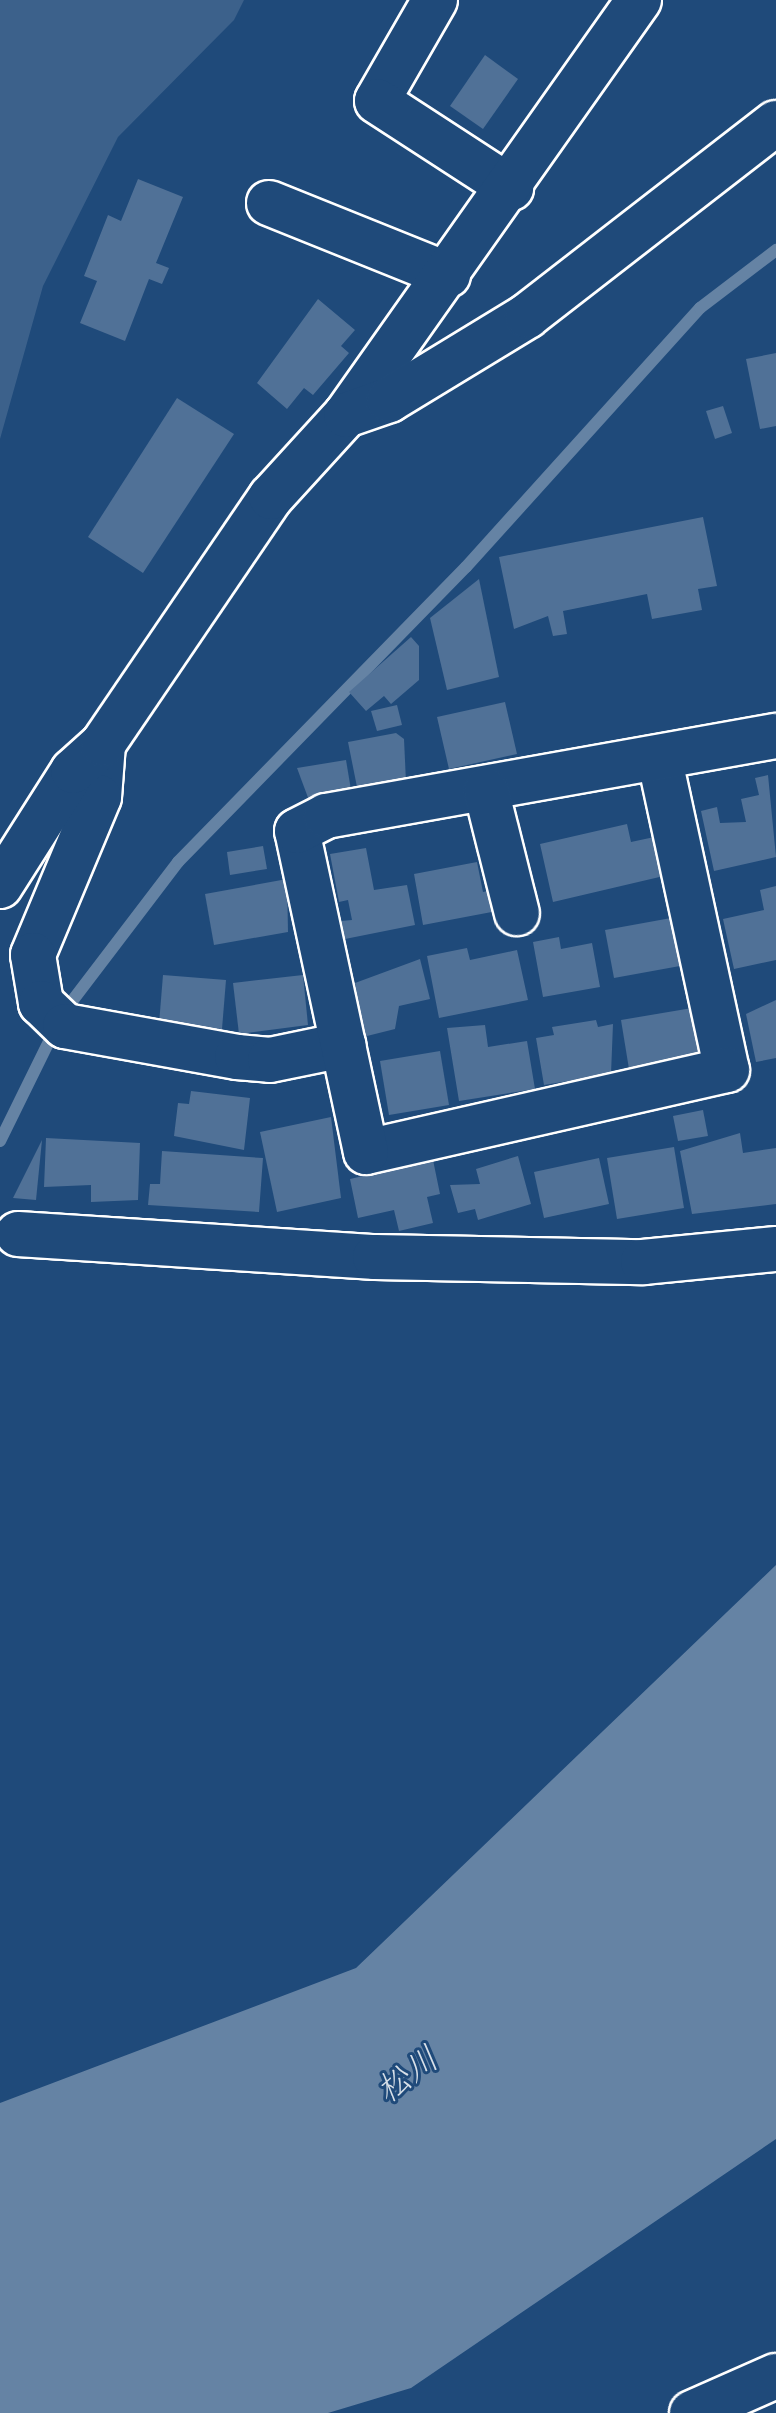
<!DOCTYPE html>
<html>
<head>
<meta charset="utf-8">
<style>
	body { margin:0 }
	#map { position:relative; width:776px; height:2413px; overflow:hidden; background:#1f4a7a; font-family:Caveat,"Klee One",sans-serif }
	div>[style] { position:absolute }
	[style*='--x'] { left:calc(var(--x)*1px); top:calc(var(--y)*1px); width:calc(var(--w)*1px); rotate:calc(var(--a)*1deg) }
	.green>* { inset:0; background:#3c618b }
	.water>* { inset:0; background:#6583a4 }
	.stream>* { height:12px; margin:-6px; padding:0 6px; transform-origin:6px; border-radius:6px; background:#6583a4 }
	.building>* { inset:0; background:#507197 }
	.roads { filter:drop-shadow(2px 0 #fff) drop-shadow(-2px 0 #fff) drop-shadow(0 2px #fff) drop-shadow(0 -2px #fff) }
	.minor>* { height:44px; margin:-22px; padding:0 22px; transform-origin:22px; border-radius:22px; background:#1f4a7a }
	span { translate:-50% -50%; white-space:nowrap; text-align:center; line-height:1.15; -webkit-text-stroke:6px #1f4a7a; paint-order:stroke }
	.water-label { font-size:34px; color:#d8e0e8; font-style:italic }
</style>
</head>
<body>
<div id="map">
	<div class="green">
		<i style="clip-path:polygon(0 0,244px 0,234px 20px,118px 137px,43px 286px,0 439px)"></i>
	</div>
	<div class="water">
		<i style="clip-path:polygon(776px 1565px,776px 2139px,411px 2388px,328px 2413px,0 2413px,0 2103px,356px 1968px)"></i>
	</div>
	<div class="stream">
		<i style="--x:0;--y:1141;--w:143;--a:-63.8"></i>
		<i style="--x:63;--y:1013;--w:190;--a:-52.7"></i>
		<i style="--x:178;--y:862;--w:412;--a:-45.7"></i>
		<i style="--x:466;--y:567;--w:349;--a:-47.9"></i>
		<i style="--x:700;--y:308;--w:96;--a:-37.3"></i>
	</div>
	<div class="building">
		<i style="clip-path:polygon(485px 55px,518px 79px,483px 129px,450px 106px)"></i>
		<i style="clip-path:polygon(138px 179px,183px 197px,156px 263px,169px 268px,162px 284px,149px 279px,125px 341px,80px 323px,97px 281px,84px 276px,108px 215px,121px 221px)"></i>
		<i style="clip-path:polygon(318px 299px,355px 330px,341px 346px,349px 353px,313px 395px,304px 388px,287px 409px,257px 383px)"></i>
		<i style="clip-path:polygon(776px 353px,776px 426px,760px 429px,746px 359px)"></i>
		<i style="clip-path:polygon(177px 398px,234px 434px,143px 573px,88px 537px)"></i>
		<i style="clip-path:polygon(723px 406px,732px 433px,715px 439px,706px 411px)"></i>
		<i style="clip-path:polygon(703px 517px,717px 586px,698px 589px,702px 610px,652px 619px,647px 594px,563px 611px,567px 634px,553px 636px,548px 616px,514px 629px,499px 557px)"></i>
		<i style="clip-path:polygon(479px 579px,499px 677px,447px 690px,430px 618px)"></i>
		<i style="clip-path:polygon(411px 637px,419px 646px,419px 680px,391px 704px,384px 696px,366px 711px,349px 692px)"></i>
		<i style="clip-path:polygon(505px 702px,517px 754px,449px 769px,437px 717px)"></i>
		<i style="clip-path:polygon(397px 705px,402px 725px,377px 731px,371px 711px)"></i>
		<i style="clip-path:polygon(396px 733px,404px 739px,406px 782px,358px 792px,348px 742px)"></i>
		<i style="clip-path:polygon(346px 760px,352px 796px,310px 803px,297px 768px)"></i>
		<i style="clip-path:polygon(768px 775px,776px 857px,714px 871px,701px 811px,717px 807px,720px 823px,746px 822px,741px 799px,759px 795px,755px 778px)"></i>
		<i style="clip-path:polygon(627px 824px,631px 842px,659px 836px,668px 875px,553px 902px,540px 844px)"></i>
		<i style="clip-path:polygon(263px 846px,267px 869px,230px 875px,227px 852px)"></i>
		<i style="clip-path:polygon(366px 848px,374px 890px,407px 885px,415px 925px,345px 939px,341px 921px,352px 920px,348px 900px,339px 902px,330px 854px)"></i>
		<i style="clip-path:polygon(477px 862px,483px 892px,493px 890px,497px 911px,423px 925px,414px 874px)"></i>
		<i style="clip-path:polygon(287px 879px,288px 932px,214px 945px,205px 894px)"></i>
		<i style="clip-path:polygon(776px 886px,776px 960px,734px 969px,723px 919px,764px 910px,760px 890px)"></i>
		<i style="clip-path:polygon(671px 918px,680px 966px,614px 978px,605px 930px)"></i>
		<i style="clip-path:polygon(559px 937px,561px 949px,592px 943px,600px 987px,543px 997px,533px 942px)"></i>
		<i style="clip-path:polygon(467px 948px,470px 960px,517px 950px,528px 1000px,439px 1018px,427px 956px)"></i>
		<i style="clip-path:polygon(420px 959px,430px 999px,399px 1006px,395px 1029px,363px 1037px,355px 983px)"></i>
		<i style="clip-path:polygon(163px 975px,226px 980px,222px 1029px,159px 1024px)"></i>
		<i style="clip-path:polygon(303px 975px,308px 1025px,239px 1034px,233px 983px)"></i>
		<i style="clip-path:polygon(776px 1000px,776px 1058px,756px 1062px,746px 1014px)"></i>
		<i style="clip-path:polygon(692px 1008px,700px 1057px,629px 1069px,621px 1020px)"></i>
		<i style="clip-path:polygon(596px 1020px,598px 1027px,613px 1024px,611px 1074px,544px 1085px,536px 1038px,554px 1035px,552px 1027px)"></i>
		<i style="clip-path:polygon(485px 1025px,488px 1047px,527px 1041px,535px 1089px,459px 1101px,447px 1028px)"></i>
		<i style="clip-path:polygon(440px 1051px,449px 1105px,389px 1115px,380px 1061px)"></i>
		<i style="clip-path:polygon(191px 1091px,250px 1098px,244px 1150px,174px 1136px,178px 1103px,189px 1104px)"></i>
		<i style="clip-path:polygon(703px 1110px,708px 1136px,678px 1141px,673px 1116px)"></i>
		<i style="clip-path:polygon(331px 1117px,341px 1198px,277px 1212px,260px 1132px)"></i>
		<i style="clip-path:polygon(740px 1133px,743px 1153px,776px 1148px,776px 1204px,692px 1214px,680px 1151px)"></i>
		<i style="clip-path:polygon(46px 1138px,140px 1143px,138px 1200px,91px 1202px,91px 1185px,44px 1187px)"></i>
		<i style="clip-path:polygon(42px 1140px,36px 1200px,13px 1198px)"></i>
		<i style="clip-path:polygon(674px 1147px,684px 1208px,617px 1219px,607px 1158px)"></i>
		<i style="clip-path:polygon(162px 1151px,263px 1158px,259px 1212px,148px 1205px,150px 1184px,160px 1184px)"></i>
		<i style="clip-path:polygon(518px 1156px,531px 1204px,478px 1220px,475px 1209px,458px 1213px,450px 1185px,480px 1184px,476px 1169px)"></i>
		<i style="clip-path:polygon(599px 1158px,609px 1204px,544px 1218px,534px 1172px)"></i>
		<i style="clip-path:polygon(433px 1160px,440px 1194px,427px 1197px,433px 1223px,399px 1231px,394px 1210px,358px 1218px,350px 1179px)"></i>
	</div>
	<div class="roads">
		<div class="minor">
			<i style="--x:435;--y:0;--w:116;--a:119.9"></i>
			<i style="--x:377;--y:101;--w:160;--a:33"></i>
			<i style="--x:269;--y:203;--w:193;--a:21.9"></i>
			<i style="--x:346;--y:415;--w:508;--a:-54.78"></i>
			<i style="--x:103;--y:744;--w:53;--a:94.3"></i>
			<i style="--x:99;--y:797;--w:171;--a:112.7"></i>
			<i style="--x:33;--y:955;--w:49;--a:80.5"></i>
			<i style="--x:41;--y:1003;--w:33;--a:44"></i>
			<i style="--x:65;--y:1026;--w:175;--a:10.2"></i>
			<i style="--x:237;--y:1057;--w:33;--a:5"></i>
			<i style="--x:270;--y:1060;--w:75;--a:-11.6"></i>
			<i style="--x:660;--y:761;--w:316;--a:77.8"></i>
			<i style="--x:727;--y:1070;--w:370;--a:167.2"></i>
			<i style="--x:366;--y:1152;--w:328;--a:-102.1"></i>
			<i style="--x:297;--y:831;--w:33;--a:-27"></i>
			<i style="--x:326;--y:816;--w:457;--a:-10.1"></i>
			<i style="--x:486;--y:790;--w:127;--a:75.9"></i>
			<i style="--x:0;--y:886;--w:136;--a:-57.6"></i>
			<i style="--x:73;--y:771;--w:40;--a:-42"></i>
			<i style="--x:103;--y:744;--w:299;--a:-55.8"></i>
			<i style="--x:271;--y:497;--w:111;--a:-47.6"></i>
			<i style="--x:346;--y:415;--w:46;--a:-19.2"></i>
			<i style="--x:389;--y:400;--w:162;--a:-31.3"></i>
			<i style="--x:527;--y:316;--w:315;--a:-37.8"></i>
			<i style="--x:18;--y:1234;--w:358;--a:3.7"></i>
			<i style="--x:375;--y:1257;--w:268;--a:1.1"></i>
			<i style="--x:643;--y:1262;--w:134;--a:-5.6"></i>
			<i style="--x:692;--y:2413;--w:92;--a:-23.8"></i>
		</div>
	</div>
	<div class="water-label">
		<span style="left:407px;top:2074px;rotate:-37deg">松川</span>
	</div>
</div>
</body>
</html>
